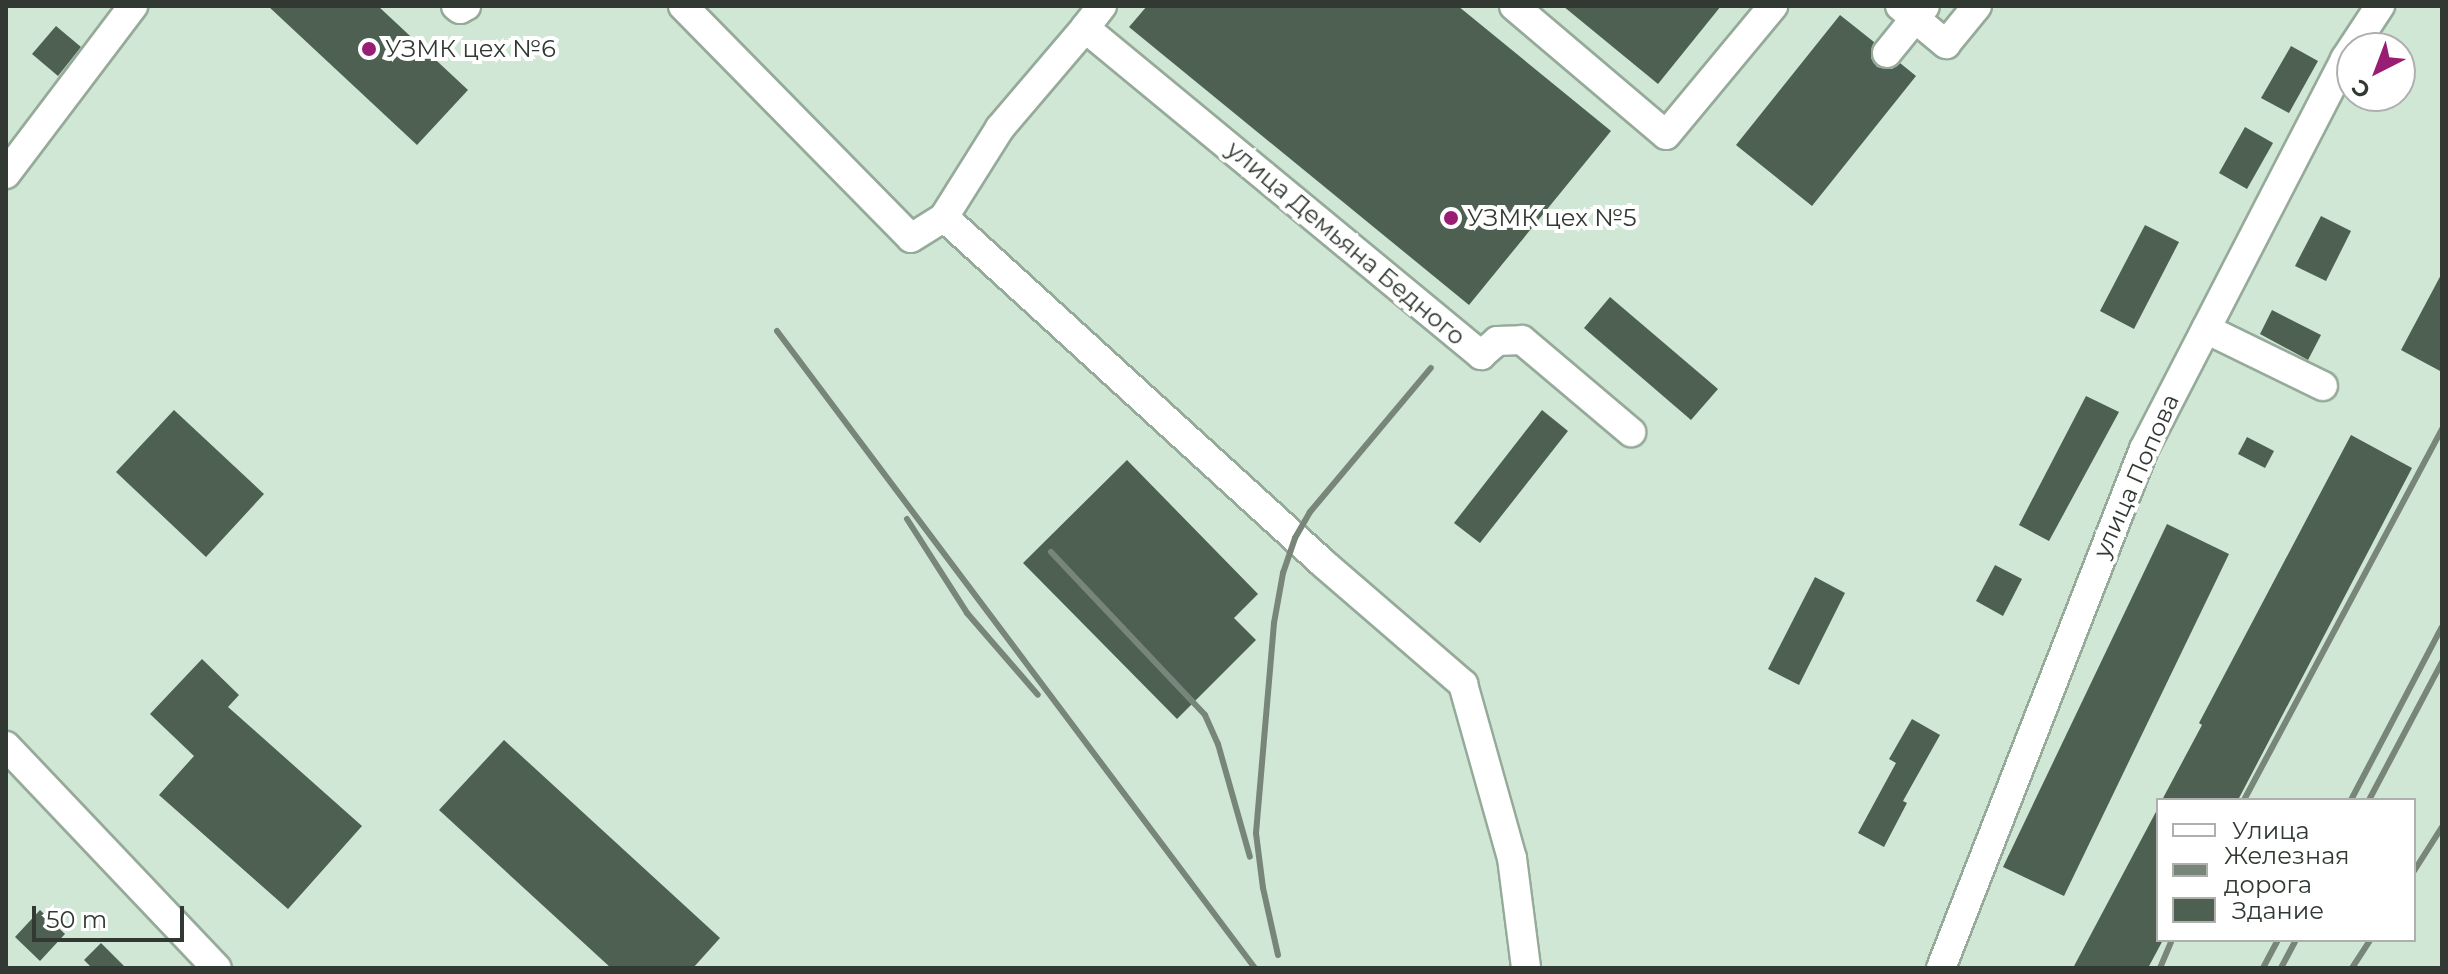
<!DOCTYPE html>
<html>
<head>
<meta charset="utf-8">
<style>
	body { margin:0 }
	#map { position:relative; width:2448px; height:974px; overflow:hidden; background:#d1e7d5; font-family:Montserrat,sans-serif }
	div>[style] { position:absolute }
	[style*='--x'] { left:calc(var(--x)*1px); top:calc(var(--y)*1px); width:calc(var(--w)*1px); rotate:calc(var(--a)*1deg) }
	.building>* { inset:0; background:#4d6051 }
	.roads { filter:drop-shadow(2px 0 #96aa9a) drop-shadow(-2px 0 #96aa9a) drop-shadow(0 2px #96aa9a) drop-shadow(0 -2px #96aa9a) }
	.minor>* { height:28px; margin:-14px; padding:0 14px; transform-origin:14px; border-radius:14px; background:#fff }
	.rail>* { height:6px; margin:-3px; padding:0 3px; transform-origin:3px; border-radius:3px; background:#78867a }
	.dots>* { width:22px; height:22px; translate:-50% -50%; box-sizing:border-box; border:4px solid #fff; border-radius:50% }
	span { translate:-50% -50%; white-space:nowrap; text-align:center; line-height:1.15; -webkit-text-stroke:8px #fff; paint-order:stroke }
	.poi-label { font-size:24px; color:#313932 }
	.left { translate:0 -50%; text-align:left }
	.street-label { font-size:24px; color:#313932 }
	.frame { position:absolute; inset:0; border:8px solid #313932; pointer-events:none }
	.legend { position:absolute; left:2156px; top:798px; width:260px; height:144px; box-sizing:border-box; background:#fff; border:2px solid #adb0ad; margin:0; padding:10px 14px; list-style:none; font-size:24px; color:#313932 }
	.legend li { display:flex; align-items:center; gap:16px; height:40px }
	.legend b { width:40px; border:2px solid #adb0ad }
	.north { position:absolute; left:2336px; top:32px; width:80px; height:80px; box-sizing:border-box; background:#fff; border:2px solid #adb0ad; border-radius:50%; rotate:222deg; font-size:22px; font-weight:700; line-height:32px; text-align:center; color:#313932 }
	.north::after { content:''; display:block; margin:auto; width:28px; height:36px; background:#9a1d74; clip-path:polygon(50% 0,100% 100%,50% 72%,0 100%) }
	.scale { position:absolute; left:32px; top:906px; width:152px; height:36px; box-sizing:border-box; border:4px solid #313932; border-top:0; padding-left:10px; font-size:24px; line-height:28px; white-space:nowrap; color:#313932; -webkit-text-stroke:6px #fff; paint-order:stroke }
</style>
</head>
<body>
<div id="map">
	<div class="building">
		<i style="clip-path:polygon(268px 6px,378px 6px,468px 90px,417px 145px)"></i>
		<i style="clip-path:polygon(1147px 6px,1458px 6px,1611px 131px,1469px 305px,1129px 27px)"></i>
		<i style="clip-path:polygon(1563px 6px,1721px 6px,1658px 84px)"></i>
		<i style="clip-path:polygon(1840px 15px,1874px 42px,1871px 58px,1877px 67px,1892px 69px,1900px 63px,1916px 76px,1812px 206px,1736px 145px)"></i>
		<i style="clip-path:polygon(56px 26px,81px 47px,58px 76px,32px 54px)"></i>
		<i style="clip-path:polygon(2291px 46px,2318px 61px,2289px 113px,2261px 98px)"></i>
		<i style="clip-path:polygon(2245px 127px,2273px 143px,2247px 189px,2219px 173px)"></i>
		<i style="clip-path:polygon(2321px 216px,2351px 231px,2326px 281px,2295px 266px)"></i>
		<i style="clip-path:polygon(2145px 225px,2179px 242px,2134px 329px,2100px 311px)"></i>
		<i style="clip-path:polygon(2442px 273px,2442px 372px,2401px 350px)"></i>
		<i style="clip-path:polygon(1610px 297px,1718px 389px,1691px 420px,1584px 328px)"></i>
		<i style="clip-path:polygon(2272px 310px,2321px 335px,2308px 360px,2260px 334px)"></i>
		<i style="clip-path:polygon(2086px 396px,2119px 412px,2049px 541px,2019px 525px)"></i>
		<i style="clip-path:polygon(174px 410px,264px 494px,206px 557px,116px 472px)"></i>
		<i style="clip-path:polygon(1542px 410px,1568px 431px,1480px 543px,1454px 523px)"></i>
		<i style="clip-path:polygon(2351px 435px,2412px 468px,2238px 800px,2162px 800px,2202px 725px,2199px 723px)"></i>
		<i style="clip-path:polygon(2247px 437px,2274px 451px,2265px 468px,2238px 454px)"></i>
		<i style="clip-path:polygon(1127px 460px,1258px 594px,1234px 618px,1256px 640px,1177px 719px,1023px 563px)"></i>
		<i style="clip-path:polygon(2167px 524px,2229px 554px,2064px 896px,2003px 867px)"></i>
		<i style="clip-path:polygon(1995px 565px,2022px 579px,2003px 616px,1976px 601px)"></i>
		<i style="clip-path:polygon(1815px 577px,1845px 593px,1799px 685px,1768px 669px)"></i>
		<i style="clip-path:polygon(202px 659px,239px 695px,228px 707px,362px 826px,288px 909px,159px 795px,194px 756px,150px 714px)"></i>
		<i style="clip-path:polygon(1912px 719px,1940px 735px,1903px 801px,1907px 803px,1884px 847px,1858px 833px,1896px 763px,1889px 759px)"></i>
		<i style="clip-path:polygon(504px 740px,720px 938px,693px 968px,611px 968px,439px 810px)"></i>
		<i style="clip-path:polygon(2158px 808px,2158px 940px,2163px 940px,2148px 968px,2073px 968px)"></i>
		<i style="clip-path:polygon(40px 910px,65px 934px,40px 961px,15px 937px)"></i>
		<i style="clip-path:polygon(101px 943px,126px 968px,92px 968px,84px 960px)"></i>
	</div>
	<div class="roads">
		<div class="minor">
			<i style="--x:456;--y:6;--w:5;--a:37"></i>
			<i style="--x:460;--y:9;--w:7;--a:-27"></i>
			<i style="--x:683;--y:6;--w:325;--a:45.5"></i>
			<i style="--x:911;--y:238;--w:39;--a:-32"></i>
			<i style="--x:944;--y:217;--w:515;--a:42.4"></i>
			<i style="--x:1324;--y:564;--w:184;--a:40.8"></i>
			<i style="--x:1463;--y:684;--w:181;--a:74.3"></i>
			<i style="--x:1512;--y:858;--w:111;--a:82.7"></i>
			<i style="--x:1102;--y:6;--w:28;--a:128"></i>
			<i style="--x:1085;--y:28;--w:514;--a:39.55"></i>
			<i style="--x:1481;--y:355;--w:21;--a:-41"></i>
			<i style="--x:1497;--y:341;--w:25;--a:-2"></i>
			<i style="--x:1522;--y:340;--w:143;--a:40.2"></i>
			<i style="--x:1514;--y:6;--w:199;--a:40.3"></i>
			<i style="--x:1666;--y:135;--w:168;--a:-50.3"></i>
			<i style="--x:1900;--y:6;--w:60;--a:39.6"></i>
			<i style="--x:1946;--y:44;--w:49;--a:-50.8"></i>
			<i style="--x:1887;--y:53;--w:60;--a:-51"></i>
			<i style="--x:6;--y:174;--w:211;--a:-52.9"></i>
			<i style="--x:944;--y:217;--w:105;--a:-57.8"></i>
			<i style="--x:1000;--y:128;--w:131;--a:-49.6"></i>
			<i style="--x:2206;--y:329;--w:130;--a:26"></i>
			<i style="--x:6;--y:746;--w:306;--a:46.5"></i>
			<i style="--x:1941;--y:968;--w:557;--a:-68.64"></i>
			<i style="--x:2144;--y:449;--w:439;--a:-62.7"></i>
			<i style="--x:2345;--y:59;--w:64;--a:-56.6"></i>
		</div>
	</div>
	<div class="rail">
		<i style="--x:777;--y:331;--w:796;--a:53.12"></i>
		<i style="--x:907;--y:519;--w:112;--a:57.4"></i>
		<i style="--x:967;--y:613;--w:108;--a:49.1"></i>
		<i style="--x:1051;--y:552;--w:224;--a:46.6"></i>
		<i style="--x:1205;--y:715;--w:32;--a:66"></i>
		<i style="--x:1218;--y:744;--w:117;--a:74.2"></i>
		<i style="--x:2244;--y:800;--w:421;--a:-61.9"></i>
		<i style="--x:2351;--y:800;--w:195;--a:-62.3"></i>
		<i style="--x:2369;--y:800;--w:156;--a:-62.1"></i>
		<i style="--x:2414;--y:871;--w:52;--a:-57.5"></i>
		<i style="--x:1278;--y:955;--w:69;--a:-102.6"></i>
		<i style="--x:1263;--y:888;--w:55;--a:-97.3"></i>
		<i style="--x:1256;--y:833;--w:211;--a:-85.1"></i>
		<i style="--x:1274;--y:623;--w:51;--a:-79.8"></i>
		<i style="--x:1283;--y:573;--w:37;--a:-71"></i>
		<i style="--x:1295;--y:538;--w:30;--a:-60"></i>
		<i style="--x:1310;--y:512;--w:188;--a:-50"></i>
		<i style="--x:2160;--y:968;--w:30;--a:-67"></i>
		<i style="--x:2263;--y:968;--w:32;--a:-62"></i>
		<i style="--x:2281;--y:968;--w:32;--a:-62"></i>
		<i style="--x:2352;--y:968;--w:33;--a:-57"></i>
	</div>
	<div class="dots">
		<i style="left:369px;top:49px;background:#9a1d74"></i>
		<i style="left:1451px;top:218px;background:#9a1d74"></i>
	</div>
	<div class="poi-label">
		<span class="left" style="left:385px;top:49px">УЗМК цех №6</span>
		<span class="left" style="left:1467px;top:218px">УЗМК цех №5</span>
	</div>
	<div class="street-label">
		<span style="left:1346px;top:243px;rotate:40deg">улица Демьяна Бедного</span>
		<span style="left:2136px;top:476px;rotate:-66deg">улица Попова</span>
	</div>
	<div class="frame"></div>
	<ul class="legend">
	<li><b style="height:10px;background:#fff"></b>Улица</li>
	<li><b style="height:10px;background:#78867a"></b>Железная дорога</li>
	<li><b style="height:22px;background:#4d6051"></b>Здание</li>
	</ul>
	<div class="north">С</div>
	<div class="scale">50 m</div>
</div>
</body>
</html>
